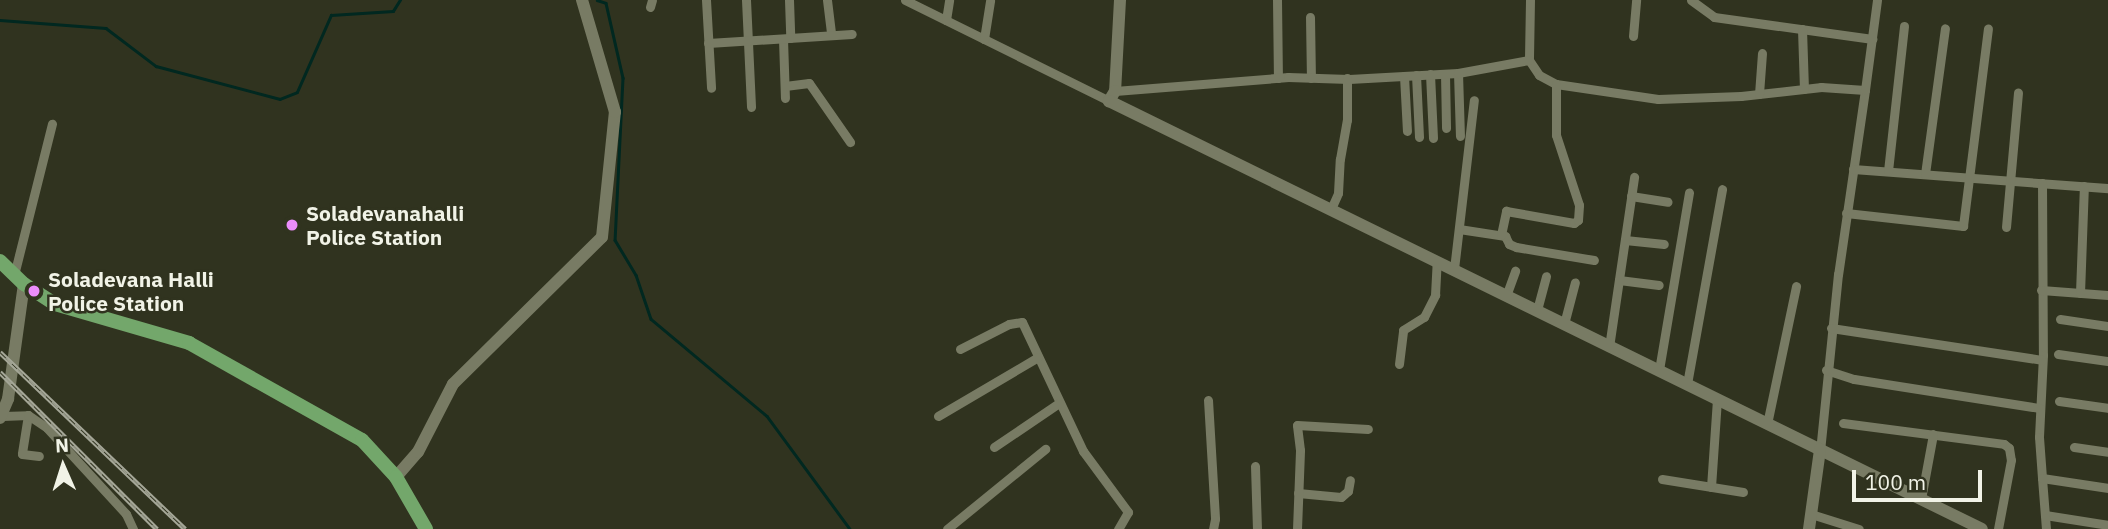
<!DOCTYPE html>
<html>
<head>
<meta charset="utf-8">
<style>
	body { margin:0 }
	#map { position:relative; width:2108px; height:529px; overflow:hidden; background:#30331f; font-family:"IBM Plex Sans",sans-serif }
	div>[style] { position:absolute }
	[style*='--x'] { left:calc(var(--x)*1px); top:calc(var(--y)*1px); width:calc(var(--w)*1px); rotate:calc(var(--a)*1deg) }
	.stream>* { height:2.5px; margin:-1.25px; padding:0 1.25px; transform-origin:1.25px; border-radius:1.25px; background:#012820 }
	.street>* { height:9px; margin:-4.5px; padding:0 4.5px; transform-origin:4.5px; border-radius:4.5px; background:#787b64 }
	.secondary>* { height:12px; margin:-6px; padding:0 6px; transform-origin:6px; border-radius:6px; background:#787b64 }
	.primary>* { height:14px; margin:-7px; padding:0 7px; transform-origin:7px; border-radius:7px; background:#73a76b }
	.rail>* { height:5px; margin-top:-2.5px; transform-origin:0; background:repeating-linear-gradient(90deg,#30331f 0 8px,#a5a798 0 16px); box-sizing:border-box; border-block:2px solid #a5a798 }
	.dots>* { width:19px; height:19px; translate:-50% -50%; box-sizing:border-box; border:4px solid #30331f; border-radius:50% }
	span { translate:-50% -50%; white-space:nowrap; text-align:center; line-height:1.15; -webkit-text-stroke:5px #30331f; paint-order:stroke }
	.poi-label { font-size:21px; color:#f1f3e7; font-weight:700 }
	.left { translate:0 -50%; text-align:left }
	.north { position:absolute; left:28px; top:431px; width:70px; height:70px; -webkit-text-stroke:5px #30331f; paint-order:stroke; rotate:357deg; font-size:19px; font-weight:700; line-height:28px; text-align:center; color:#f1f3e7 }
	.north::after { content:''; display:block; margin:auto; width:24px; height:32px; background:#f1f3e7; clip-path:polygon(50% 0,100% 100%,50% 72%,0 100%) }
	.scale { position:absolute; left:1852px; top:470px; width:130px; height:32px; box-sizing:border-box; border:4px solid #f1f3e7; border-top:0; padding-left:9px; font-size:21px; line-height:24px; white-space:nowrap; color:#f1f3e7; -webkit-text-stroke:5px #30331f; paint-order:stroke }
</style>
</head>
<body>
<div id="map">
	<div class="stream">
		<i style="--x:597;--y:0;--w:9;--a:18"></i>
		<i style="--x:606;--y:3;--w:77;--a:77.2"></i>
		<i style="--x:623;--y:78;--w:162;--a:92.8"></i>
		<i style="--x:615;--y:240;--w:41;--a:59"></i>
		<i style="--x:636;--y:275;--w:46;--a:71.2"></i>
		<i style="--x:651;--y:319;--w:151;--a:39.9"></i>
		<i style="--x:767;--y:416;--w:140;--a:53.7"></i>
		<i style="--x:0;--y:20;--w:106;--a:4.3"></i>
		<i style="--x:106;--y:28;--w:63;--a:37.2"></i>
		<i style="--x:156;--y:66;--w:128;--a:14.9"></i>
		<i style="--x:280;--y:99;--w:18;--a:-22"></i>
		<i style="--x:297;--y:92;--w:84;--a:-66.2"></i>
		<i style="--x:331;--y:15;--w:62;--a:-3.7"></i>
		<i style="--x:393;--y:11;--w:13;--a:-58"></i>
	</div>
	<div class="street">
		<i style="--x:706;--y:0;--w:88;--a:86.7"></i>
		<i style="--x:746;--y:0;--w:107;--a:87.3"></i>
		<i style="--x:789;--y:0;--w:38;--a:88"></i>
		<i style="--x:827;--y:0;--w:35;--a:83"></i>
		<i style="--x:905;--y:0;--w:228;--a:26.3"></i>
		<i style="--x:1277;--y:0;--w:78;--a:89.3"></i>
		<i style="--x:1530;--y:0;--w:60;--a:91"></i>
		<i style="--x:1529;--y:60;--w:18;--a:56"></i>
		<i style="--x:1539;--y:75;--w:19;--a:28"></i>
		<i style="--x:1556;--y:84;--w:103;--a:8.4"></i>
		<i style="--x:1658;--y:99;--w:83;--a:-2.1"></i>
		<i style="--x:1741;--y:96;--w:81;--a:-6.4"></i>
		<i style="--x:1821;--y:87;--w:44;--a:3.9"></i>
		<i style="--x:1865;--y:90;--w:186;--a:98.3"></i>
		<i style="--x:1838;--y:274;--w:177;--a:95.8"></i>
		<i style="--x:1691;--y:0;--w:29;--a:36"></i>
		<i style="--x:1714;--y:17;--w:160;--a:7.9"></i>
		<i style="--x:650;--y:7;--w:7;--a:-74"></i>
		<i style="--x:1310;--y:17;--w:61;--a:89.1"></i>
		<i style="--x:946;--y:20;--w:20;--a:-81"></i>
		<i style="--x:1802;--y:29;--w:60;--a:88.1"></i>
		<i style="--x:1633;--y:36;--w:36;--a:-85"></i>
		<i style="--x:783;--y:39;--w:59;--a:88.1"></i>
		<i style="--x:984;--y:39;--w:39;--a:-81"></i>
		<i style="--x:708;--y:43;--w:144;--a:-3.6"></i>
		<i style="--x:1458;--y:73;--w:63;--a:88.2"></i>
		<i style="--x:1430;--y:74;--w:64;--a:87.3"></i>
		<i style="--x:1445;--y:74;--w:54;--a:88.9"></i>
		<i style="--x:1416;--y:75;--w:62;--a:87.2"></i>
		<i style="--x:1404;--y:76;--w:55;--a:86.9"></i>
		<i style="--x:785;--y:86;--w:24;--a:-7"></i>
		<i style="--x:809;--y:83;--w:72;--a:55.2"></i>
		<i style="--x:1865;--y:90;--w:91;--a:-82.4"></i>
		<i style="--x:1115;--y:91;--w:174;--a:-4.6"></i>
		<i style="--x:1288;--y:77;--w:61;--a:1.9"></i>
		<i style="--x:1349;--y:79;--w:109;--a:-3.2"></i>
		<i style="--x:1458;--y:73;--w:72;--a:-10.4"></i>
		<i style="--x:1759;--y:94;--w:41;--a:-85.8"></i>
		<i style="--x:1853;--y:169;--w:256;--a:4.3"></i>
		<i style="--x:1888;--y:171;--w:146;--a:-83.7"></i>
		<i style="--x:1925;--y:174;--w:147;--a:-82.2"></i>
		<i style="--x:2042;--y:183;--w:172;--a:89.7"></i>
		<i style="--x:2043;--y:355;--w:82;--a:92.8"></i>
		<i style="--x:2039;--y:437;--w:41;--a:85.8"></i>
		<i style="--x:1631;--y:196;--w:37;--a:9"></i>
		<i style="--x:1331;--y:209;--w:17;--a:-66"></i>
		<i style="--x:1338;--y:193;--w:34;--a:-87"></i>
		<i style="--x:1340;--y:159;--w:40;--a:-80"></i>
		<i style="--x:1347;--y:120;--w:42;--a:-90"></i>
		<i style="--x:1846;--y:213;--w:118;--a:6.3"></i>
		<i style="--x:1963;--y:226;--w:199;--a:-82.8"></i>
		<i style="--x:2006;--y:227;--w:135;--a:-84.9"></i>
		<i style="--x:1459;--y:229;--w:47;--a:8.7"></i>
		<i style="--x:1505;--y:236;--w:9;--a:63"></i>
		<i style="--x:1509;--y:244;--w:8;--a:23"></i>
		<i style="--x:1516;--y:247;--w:79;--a:9.5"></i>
		<i style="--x:1501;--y:235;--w:25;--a:-78"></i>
		<i style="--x:1506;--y:211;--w:69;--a:10"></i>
		<i style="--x:1574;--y:223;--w:5;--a:-37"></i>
		<i style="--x:1578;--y:220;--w:15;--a:-86"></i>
		<i style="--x:1579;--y:205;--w:74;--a:-108.2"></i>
		<i style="--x:1556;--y:135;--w:51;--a:-90"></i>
		<i style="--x:1625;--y:240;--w:39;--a:6"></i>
		<i style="--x:1454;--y:269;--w:170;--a:-83.3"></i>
		<i style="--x:14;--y:275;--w:156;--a:-75.9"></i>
		<i style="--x:1619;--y:280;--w:40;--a:7.1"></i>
		<i style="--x:2041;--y:290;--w:67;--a:4.3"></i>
		<i style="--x:2080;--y:293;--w:107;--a:-87.9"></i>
		<i style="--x:1506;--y:296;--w:27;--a:-70"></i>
		<i style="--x:1537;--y:310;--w:35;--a:-75"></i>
		<i style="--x:2060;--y:319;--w:49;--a:8.3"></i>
		<i style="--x:1564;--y:324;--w:43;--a:-75.3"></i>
		<i style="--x:1831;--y:328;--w:213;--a:8.6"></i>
		<i style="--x:1609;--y:347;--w:172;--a:-81.6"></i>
		<i style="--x:960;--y:349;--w:55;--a:-27"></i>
		<i style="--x:1009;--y:324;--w:13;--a:-9"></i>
		<i style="--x:1022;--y:322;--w:143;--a:64.7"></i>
		<i style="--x:1083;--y:451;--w:76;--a:53.6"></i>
		<i style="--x:1128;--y:512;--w:20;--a:120"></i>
		<i style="--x:2058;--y:354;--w:50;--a:8"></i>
		<i style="--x:1399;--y:364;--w:34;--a:-83"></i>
		<i style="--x:1403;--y:330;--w:25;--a:-32"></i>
		<i style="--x:1424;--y:317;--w:25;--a:-63"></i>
		<i style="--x:1435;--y:295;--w:34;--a:-87"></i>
		<i style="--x:1659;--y:370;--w:180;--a:-80.4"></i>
		<i style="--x:1826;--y:370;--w:29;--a:18"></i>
		<i style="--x:1854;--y:379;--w:188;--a:8.9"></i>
		<i style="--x:1687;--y:384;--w:198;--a:-79.8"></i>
		<i style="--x:1208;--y:400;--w:119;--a:86.6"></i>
		<i style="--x:1215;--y:519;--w:10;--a:101"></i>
		<i style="--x:2059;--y:401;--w:49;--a:8.1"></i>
		<i style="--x:28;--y:415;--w:39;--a:99"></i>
		<i style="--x:22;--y:454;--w:17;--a:7"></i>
		<i style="--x:3;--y:416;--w:25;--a:-2"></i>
		<i style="--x:28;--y:415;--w:23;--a:34"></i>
		<i style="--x:47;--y:428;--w:117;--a:47.4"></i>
		<i style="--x:126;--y:514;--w:17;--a:65"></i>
		<i style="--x:938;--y:416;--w:116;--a:-30.5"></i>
		<i style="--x:1843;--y:423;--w:162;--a:7.4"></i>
		<i style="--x:2004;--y:444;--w:6;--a:39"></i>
		<i style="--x:2009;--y:448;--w:12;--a:81"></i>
		<i style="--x:2011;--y:460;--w:70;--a:100.7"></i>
		<i style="--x:1767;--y:424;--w:141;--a:-78.1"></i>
		<i style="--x:994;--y:447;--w:78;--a:-34.1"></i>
		<i style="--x:2074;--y:447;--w:34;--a:8"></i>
		<i style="--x:1255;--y:466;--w:63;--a:88.2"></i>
		<i style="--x:1662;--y:479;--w:82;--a:9.1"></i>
		<i style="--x:1711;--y:487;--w:88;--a:-86.1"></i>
		<i style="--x:1298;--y:493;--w:43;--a:5.3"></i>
		<i style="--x:1341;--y:497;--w:9;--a:-41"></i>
		<i style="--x:1348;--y:491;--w:11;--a:-80"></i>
		<i style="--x:1921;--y:499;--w:66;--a:-79.5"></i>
		<i style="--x:1811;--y:514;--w:50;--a:17.4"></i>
		<i style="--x:2045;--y:515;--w:64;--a:9"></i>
		<i style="--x:947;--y:529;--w:127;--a:-39.2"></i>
		<i style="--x:1297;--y:529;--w:79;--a:-87.8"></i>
		<i style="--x:1300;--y:450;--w:25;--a:-97"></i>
		<i style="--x:1297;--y:425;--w:71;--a:3.2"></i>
		<i style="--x:2046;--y:529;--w:51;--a:-94.5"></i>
		<i style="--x:2042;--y:478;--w:67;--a:8.6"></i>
	</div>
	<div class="secondary">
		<i style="--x:1120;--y:0;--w:91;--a:93.1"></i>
		<i style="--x:1115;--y:91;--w:12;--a:121"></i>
		<i style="--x:1109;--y:101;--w:972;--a:26.12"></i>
		<i style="--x:0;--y:418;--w:21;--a:-67"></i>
		<i style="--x:8;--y:399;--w:116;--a:-82.1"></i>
		<i style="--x:396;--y:477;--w:33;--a:-49"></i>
		<i style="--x:418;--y:452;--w:76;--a:-62.8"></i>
		<i style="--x:453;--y:384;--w:209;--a:-44.6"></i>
		<i style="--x:602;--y:237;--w:126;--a:-84.1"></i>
		<i style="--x:615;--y:112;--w:117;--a:-106.4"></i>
		<i style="--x:1809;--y:529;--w:80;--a:-82.1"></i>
	</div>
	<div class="primary">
		<i style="--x:0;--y:261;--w:33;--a:44"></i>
		<i style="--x:24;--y:284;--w:37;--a:33"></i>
		<i style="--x:55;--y:304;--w:140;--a:16.2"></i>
		<i style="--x:189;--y:343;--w:198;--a:29.3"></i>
		<i style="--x:362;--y:440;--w:50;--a:47.4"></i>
		<i style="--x:396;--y:477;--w:60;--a:60"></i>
	</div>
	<div class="rail">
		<i style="--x:0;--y:352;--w:256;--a:43.7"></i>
		<i style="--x:0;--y:372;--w:222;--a:45"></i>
	</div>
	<div class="dots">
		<i style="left:292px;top:225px;background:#eb8dfb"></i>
		<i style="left:34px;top:291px;background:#eb8dfb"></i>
	</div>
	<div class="poi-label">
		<span class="left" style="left:306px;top:225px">Soladevanahalli<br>Police Station</span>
		<span class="left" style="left:48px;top:291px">Soladevana Halli<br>Police Station</span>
	</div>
	<div class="north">N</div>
	<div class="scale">100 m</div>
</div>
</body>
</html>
